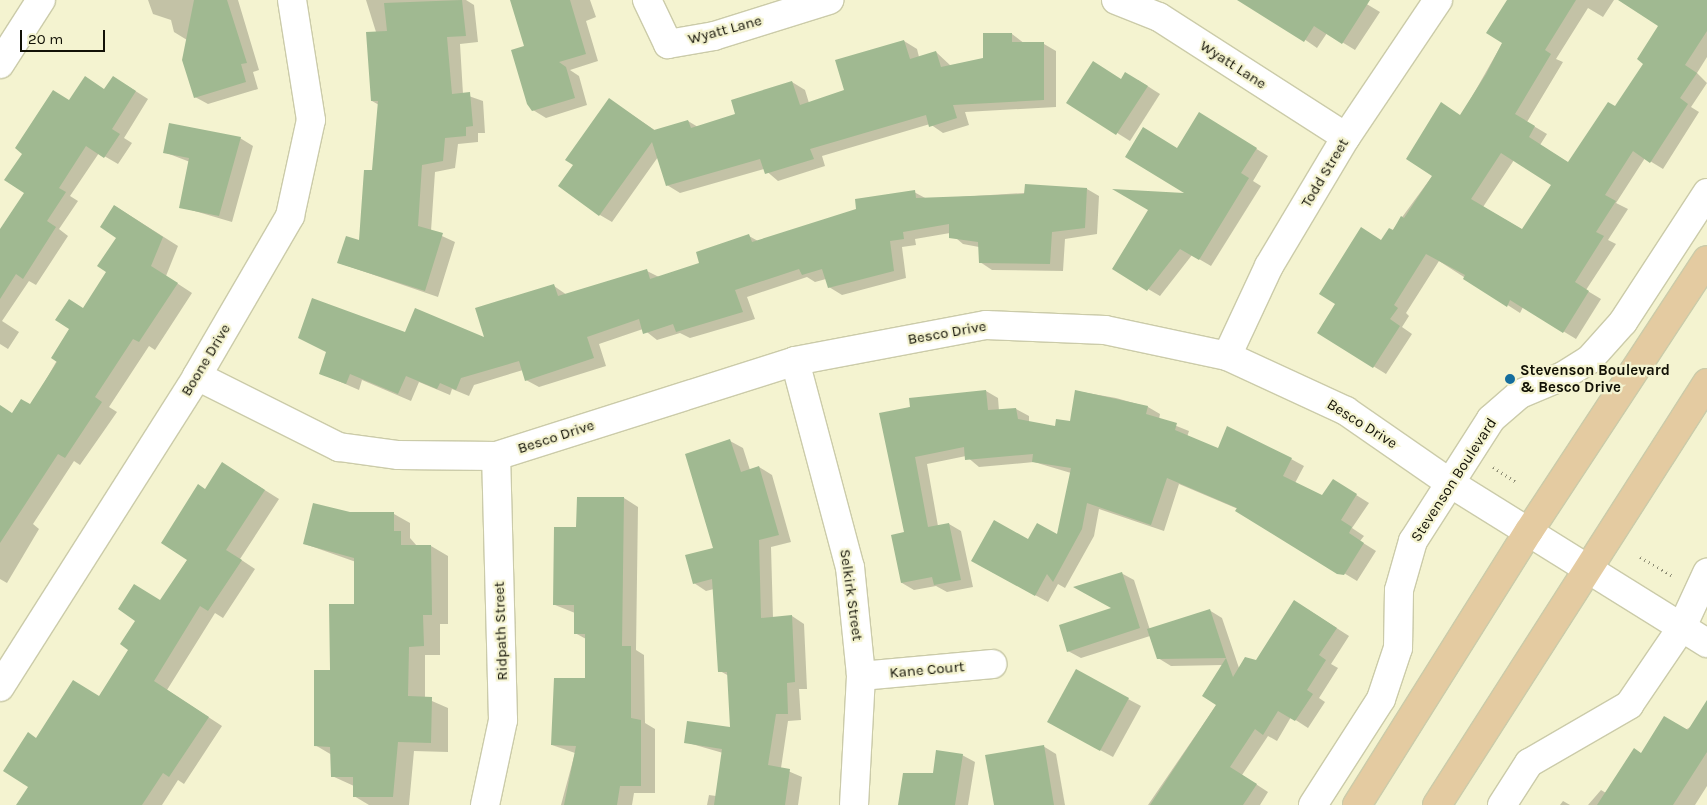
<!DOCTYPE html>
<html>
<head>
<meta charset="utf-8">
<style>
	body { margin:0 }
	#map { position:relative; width:1707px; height:805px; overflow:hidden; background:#f4f3d0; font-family:Karla,sans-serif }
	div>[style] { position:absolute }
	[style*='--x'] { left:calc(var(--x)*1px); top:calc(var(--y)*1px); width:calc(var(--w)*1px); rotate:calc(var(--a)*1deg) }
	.shadow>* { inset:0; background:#0003 }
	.building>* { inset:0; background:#a0b991 }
	.path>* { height:3px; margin-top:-1.5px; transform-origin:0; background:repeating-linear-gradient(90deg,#8e8d75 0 1px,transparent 0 5px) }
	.roads { filter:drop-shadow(1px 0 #cbcba9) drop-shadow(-1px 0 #cbcba9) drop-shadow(0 1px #cbcba9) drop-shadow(0 -1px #cbcba9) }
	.minor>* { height:28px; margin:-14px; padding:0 14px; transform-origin:14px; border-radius:14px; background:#fff }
	.major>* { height:28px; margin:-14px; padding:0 14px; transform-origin:14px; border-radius:14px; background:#e4cba1 }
	.dots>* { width:14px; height:14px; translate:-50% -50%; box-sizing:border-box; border:2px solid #f4f3d0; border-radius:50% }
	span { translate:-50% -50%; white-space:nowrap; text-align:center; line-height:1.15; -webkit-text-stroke:4.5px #f4f3d0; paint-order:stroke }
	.street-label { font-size:15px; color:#121106 }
	.poi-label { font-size:15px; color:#121106; font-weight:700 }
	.left { translate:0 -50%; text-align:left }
	.scale { position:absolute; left:20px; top:30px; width:85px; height:22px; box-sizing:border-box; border:2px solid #121106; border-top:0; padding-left:6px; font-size:15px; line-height:18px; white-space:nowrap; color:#121106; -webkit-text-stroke:4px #f4f3d0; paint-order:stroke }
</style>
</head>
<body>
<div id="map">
	<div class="shadow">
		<i style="clip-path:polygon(148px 0,238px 0,259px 70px,253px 72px,258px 89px,208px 104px,195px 97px,187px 40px,174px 32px,171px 20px,153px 14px)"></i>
		<i style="clip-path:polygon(366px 0,466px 0,474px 5px,478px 42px,460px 44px,463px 94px,483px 101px,485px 133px,478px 133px,478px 142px,458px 144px,455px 168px,435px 172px,431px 231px,455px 242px,438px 297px,339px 263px,360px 242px,373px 172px,379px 105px,372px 101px,376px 32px)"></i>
		<i style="clip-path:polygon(511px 0,590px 0,596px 17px,586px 21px,598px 61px,570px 70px,579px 76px,587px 105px,546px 118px,533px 110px,526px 46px)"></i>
		<i style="clip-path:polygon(1248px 0,1360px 0,1380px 12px,1355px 50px,1327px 33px,1317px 48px)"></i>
		<i style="clip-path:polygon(evenodd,1508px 0,1614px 0,1603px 17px,1588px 8px,1556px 59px,1563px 62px,1527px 122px,1547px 134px,1540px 145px,1569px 163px,1615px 108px,1645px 63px,1660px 26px,1646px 0,1707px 0,1707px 57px,1697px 73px,1707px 83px,1691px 107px,1699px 112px,1663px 169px,1645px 158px,1616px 203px,1628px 209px,1608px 240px,1616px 244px,1586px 290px,1601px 299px,1576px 339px,1523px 307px,1520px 313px,1439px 261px,1406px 313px,1409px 316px,1402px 327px,1412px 334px,1386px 374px,1318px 332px,1433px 175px,1461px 116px,1503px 42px,1508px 0,1514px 160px,1553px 184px,1523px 230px,1483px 207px,1514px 160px)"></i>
		<i style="clip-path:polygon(1012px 34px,1025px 44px,1044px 44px,1056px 51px,1056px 107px,965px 112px,969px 125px,943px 133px,930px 124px,822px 156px,825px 166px,778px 181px,764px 169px,680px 193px,667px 185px,658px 157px,612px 222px,600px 215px,574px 165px,610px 100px,656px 131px,688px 121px,698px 127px,737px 115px,792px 82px,805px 90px,809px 103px,846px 91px,904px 41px,917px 49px,919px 57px,936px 52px,951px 66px,984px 59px)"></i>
		<i style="clip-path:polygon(1121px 80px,1138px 80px,1160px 94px,1130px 141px,1068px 102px)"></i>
		<i style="clip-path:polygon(126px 85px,148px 99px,124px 138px,132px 143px,118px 164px,99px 153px,70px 196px,78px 201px,59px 229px,68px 236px,36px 285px,29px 281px,2px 321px,19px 332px,8px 349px,0 344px,0 230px,26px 192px,70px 101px)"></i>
		<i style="clip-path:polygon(1211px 121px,1268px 156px,1253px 181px,1261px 186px,1211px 266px,1192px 255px,1160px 296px,1114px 269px,1189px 194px,1178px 149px)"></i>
		<i style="clip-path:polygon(240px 138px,253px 146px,232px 222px,181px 207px,190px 162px,164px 152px)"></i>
		<i style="clip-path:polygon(1087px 189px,1099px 196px,1097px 234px,1065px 239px,1063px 271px,992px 270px,980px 262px,979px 247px,963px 244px,950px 233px,915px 239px,916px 245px,902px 247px,906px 278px,842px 295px,829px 287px,826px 279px,815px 282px,807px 277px,747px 297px,755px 319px,690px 338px,680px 333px,657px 340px,643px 329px,599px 344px,606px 366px,539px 387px,526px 380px,523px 370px,474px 385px,469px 396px,452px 389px,450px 395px,419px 382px,411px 401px,362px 380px,359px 390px,320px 373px,406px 333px,486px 339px,554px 286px,567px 295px,647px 271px,659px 277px,701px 264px,749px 236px,758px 241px,914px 192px,927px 199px)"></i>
		<i style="clip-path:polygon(115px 206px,178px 246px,166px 276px,192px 293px,155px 350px,149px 346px,109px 407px,117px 412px,101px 435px,80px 465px,74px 461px,33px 524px,39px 529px,7px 583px,0 579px,0 420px,31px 406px,108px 271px,117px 237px)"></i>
		<i style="clip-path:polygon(986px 391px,998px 398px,999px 411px,1016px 409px,1029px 416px,1029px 422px,1056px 427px,1071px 422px,1076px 391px,1116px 398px,1148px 407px,1160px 414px,1159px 419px,1189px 431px,1187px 437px,1219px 450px,1291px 459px,1304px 466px,1295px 483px,1323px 497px,1345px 488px,1369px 503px,1352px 528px,1364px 536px,1360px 541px,1376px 551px,1357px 581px,1238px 509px,1179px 484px,1164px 531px,1099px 509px,1094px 536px,1065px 588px,1058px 584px,1048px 602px,985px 568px,1028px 541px,1058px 536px,1071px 473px,1034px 462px,979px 467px,966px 456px,927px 464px,938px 526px,949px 524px,961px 531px,973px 587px,947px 592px,936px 586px,914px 590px,902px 583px,905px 533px,880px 414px)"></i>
		<i style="clip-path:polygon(730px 441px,743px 448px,750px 470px,759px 467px,772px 475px,791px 542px,771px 547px,773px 618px,792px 616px,804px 624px,807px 689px,799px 689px,801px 720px,788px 721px,781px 768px,802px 777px,798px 805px,707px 805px,709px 795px,716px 796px,723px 753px,685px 742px,731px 729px,729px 676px,720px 671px,714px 589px,706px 591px,694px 583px,715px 549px)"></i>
		<i style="clip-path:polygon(236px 472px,279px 499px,240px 559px,255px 569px,223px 618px,215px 613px,167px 690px,222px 726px,184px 784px,178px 780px,162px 805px,18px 805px,29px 787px,37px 739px,99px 697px,188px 559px,206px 490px)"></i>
		<i style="clip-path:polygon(578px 498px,624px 498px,638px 507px,636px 650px,644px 655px,645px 723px,655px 729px,655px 793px,634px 793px,632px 805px,561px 805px,575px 753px,552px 745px,586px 679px,586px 639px,575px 633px,575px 613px,555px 605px,578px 528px)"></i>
		<i style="clip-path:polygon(350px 514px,394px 514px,410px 523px,410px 538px,417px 546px,431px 546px,448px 556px,448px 624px,440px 624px,440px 655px,425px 655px,425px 698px,448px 708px,448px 752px,414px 751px,409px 805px,369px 805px,354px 796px,354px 786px,332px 776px,332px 755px,315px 745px,331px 672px,355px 606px,356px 562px,305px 544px)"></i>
		<i style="clip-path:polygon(1121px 573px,1134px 580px,1150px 630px,1209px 610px,1222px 618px,1239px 668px,1256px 661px,1307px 609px,1349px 636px,1331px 664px,1338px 668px,1319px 698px,1325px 702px,1308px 728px,1291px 717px,1277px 741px,1268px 736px,1242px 775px,1268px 792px,1260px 805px,1148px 805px,1217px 704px,1223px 665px,1171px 666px,1158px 658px,1150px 636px,1081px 658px,1068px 651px,1114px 609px)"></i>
		<i style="clip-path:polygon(1076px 671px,1141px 706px,1113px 757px,1061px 729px)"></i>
		<i style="clip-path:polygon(1707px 718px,1707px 786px,1695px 805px,1588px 805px,1601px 790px,1606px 793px,1641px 754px)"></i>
		<i style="clip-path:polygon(1043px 746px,1056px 754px,1065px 805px,995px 805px)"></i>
		<i style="clip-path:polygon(962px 755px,975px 762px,968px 805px,899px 805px)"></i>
		<i style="clip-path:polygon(1563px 801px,1570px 805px,1560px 805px)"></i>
	</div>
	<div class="building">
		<i style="clip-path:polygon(194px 0,227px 0,247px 63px,241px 64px,246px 82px,194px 98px,182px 60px)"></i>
		<i style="clip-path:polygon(462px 0,466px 36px,447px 37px,452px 94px,470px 92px,473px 126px,466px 127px,466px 136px,445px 138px,443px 161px,422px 165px,418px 226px,443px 233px,425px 291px,337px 263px,346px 236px,359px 240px,364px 170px,372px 170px,378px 101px,371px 101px,366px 32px,387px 31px,384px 3px)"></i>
		<i style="clip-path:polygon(510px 0,570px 0,586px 54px,559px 62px,566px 67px,575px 98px,532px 111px,527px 104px,511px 50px,524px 46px)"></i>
		<i style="clip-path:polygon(1237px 0,1370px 0,1342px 44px,1314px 26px,1304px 42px)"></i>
		<i style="clip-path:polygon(evenodd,1507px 0,1576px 0,1545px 50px,1551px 54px,1515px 114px,1535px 126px,1529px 137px,1568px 162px,1608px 102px,1615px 106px,1643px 64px,1637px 59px,1658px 26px,1618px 0,1707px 0,1707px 31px,1685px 65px,1697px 73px,1680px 98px,1688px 104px,1650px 163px,1633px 151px,1605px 195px,1616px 201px,1596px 232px,1604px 236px,1575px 282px,1589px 291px,1563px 333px,1510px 300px,1507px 307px,1463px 279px,1465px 275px,1426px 254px,1394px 305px,1398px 308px,1390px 319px,1400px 326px,1373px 368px,1317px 333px,1335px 304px,1319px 294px,1361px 227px,1381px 240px,1389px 228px,1393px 230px,1401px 216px,1404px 218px,1432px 176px,1406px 159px,1441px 102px,1460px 115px,1486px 74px,1502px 43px,1486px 33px,1507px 0,1501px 153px,1551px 185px,1522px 229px,1471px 199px,1501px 153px)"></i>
		<i style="clip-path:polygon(983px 33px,1012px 33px,1012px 42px,1044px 42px,1044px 100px,953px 105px,957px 118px,929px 127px,926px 115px,810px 149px,814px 159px,765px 174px,760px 159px,666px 186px,652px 142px,599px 216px,558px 186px,573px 165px,565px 160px,609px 98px,654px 130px,688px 120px,691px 128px,735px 114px,731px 100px,792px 81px,800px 105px,844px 90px,835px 60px,904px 40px,910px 59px,936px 51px,941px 67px,983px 58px)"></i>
		<i style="clip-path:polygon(1093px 61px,1121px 79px,1125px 72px,1148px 86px,1116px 135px,1066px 103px)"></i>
		<i style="clip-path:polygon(85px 76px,104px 89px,113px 76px,136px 91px,112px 129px,120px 134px,104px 158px,86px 146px,59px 188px,66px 192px,47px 221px,56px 227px,23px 279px,16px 274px,0 299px,0 229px,24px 193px,4px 180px,22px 154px,15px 148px,53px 90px,69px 100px)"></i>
		<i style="clip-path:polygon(1199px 112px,1257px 148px,1241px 173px,1249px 178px,1199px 260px,1180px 249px,1147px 291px,1112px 269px,1148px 210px,1112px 189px,1184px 193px,1125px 157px,1143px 127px,1177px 148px)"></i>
		<i style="clip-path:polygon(169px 123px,241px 137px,219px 216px,179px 208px,189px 158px,163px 153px)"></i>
		<i style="clip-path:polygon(1025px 184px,1087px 188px,1085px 228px,1052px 232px,1050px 264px,979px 263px,978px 242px,949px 238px,949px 224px,903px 232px,904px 239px,890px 241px,894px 271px,828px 288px,822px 269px,802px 275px,799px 269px,735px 290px,743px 312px,676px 332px,673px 324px,643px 334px,639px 319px,587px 337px,594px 358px,525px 381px,519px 361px,461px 378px,456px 390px,440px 383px,437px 389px,406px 376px,398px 394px,350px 374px,346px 384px,319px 374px,326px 352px,298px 338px,312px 298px,405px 332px,415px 308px,484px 337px,475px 308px,554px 284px,558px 296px,647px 269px,650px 279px,699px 263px,696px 252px,749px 234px,752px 242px,856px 209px,855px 199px,915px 190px,916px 198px,1024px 194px)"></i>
		<i style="clip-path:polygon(114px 205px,163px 237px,151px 266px,178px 283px,139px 342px,133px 339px,95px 397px,102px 402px,65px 458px,58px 454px,0 543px,0 405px,12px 413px,21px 399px,30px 404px,57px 362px,51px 358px,69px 329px,55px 320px,69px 299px,83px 308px,106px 272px,97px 266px,116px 238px,100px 227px)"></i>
		<i style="clip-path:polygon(986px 390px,988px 410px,1016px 408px,1018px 419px,1055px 426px,1056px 419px,1070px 421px,1075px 390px,1148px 406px,1146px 414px,1177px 423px,1175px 430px,1218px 448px,1227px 426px,1292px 458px,1283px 476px,1322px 495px,1333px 479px,1357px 494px,1341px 520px,1352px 527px,1349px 533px,1364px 543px,1344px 575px,1337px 574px,1235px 511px,1237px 508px,1167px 478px,1151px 525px,1087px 503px,1082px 529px,1053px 582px,1047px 574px,1035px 596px,971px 561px,994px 520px,1028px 539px,1037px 523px,1057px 534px,1071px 468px,1032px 462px,1033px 454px,965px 460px,964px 447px,915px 457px,928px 527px,949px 523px,961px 580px,934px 585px,932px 577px,901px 583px,891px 535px,904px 532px,879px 413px,910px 407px,909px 398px)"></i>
		<i style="clip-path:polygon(730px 439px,741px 472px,759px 466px,779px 535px,759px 540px,761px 618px,792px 615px,795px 682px,787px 683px,788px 714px,776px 714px,768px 765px,790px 769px,785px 805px,714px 805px,722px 749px,684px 743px,687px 721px,730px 727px,727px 672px,718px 672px,712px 579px,693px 584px,685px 555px,713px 548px,685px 454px)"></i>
		<i style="clip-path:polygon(222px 462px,265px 490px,226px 550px,242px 560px,208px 611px,200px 606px,154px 681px,209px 717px,169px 777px,163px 773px,142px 805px,16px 805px,28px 787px,3px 771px,28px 732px,36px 738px,73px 680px,99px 696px,128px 650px,120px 644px,135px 621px,118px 609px,134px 584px,160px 600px,187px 560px,161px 543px,198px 484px,205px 489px)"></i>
		<i style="clip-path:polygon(577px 497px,624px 497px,622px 646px,631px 646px,631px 718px,641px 720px,641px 786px,620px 786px,617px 805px,564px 805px,576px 746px,551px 745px,554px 678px,585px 678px,585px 634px,574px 634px,574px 605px,553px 605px,554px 527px,576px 527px)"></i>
		<i style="clip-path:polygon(313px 503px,350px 512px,394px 512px,394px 531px,401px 531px,401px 545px,431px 545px,432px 615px,423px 615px,424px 646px,409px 647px,408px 696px,432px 697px,431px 743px,398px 742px,393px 797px,353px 797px,353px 777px,331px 777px,330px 747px,314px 746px,314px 670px,330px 670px,329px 604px,354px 604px,354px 558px,303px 544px)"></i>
		<i style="clip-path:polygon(1122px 572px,1140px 628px,1067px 652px,1059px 625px,1111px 608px,1073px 587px)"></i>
		<i style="clip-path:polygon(1294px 600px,1337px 628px,1319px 655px,1326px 660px,1307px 690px,1313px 694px,1295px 721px,1278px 711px,1263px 735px,1255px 729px,1230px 767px,1257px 784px,1243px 805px,1150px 805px,1216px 705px,1202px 696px,1226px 658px,1233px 677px,1245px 657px,1256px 660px)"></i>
		<i style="clip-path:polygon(1210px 609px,1226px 658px,1157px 659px,1147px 629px)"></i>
		<i style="clip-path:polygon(1076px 669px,1129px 698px,1100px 751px,1047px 722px)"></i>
		<i style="clip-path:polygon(1707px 700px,1707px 752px,1673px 805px,1597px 805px,1634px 748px,1641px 753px,1664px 716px,1688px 730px)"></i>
		<i style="clip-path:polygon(1044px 745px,1054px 805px,994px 805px,985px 755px)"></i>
		<i style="clip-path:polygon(936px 750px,963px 754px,955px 805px,898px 805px,903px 773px,933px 773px)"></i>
	</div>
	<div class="path">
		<i style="--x:1493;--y:467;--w:27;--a:33"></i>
		<i style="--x:1640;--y:557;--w:39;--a:30"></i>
	</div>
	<div class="roads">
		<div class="minor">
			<i style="--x:647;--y:0;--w:49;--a:64.5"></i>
			<i style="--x:668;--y:44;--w:47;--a:-9.9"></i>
			<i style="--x:714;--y:36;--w:121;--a:-17.4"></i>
			<i style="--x:1116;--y:0;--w:46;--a:21.6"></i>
			<i style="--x:1159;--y:17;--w:222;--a:32.7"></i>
			<i style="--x:0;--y:64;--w:76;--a:-57.4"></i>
			<i style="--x:1227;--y:356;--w:99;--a:-65"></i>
			<i style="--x:1269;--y:266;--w:150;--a:-59.2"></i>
			<i style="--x:1346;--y:137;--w:165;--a:-56.1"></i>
			<i style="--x:795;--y:361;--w:213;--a:75.1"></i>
			<i style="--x:850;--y:567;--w:110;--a:84.2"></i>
			<i style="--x:861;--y:676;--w:129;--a:93.1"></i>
			<i style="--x:197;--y:376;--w:159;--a:26.6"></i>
			<i style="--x:339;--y:447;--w:60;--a:7.7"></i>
			<i style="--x:398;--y:455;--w:98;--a:0.6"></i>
			<i style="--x:496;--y:456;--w:314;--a:-17.6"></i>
			<i style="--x:795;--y:361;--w:194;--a:-10.7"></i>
			<i style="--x:986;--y:325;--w:119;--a:2.4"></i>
			<i style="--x:1105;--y:330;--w:125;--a:12"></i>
			<i style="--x:1227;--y:356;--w:131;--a:24.8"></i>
			<i style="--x:1346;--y:411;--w:126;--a:34.7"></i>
			<i style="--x:1450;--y:483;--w:303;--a:31.9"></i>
			<i style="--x:861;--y:676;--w:132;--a:-5.2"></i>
			<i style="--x:0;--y:687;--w:368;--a:-57.6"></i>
			<i style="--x:197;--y:376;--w:185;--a:-59.8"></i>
			<i style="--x:290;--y:216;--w:98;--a:-77.7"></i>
			<i style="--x:311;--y:120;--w:121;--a:-99"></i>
			<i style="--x:485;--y:805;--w:87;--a:-78"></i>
			<i style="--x:503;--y:720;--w:264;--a:-91.5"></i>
			<i style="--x:1313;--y:805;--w:126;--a:-57.3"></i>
			<i style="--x:1381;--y:699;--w:54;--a:-71.6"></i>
			<i style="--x:1398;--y:648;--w:58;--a:-89"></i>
			<i style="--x:1399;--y:590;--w:51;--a:-74.1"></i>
			<i style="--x:1413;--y:541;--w:145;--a:-57.4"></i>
			<i style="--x:1491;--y:419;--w:38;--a:-41"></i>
			<i style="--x:1520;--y:394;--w:47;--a:-22.7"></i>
			<i style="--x:1563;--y:376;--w:31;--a:-32"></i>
			<i style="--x:1589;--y:360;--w:51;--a:-48.2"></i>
			<i style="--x:1623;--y:322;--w:154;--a:-56.9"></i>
			<i style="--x:1502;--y:805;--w:50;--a:-57.3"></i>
			<i style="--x:1529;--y:763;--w:116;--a:-30.1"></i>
			<i style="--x:1629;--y:705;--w:94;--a:-55.8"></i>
			<i style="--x:1682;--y:627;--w:60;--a:-65.2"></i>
		</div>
		<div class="major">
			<i style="--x:1357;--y:805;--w:324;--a:-57.9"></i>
			<i style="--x:1529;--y:531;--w:324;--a:-56.7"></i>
			<i style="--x:1437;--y:805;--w:501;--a:-57.39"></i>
		</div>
	</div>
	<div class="dots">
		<i style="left:1510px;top:379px;background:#146d9d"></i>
	</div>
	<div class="street-label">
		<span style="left:725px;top:30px;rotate:-15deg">Wyatt Lane</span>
		<span style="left:1233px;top:65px;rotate:33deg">Wyatt Lane</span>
		<span style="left:1325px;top:173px;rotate:-59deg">Todd Street</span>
		<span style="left:947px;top:333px;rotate:-10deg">Besco Drive</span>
		<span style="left:206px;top:360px;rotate:-59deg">Boone Drive</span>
		<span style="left:1362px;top:424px;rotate:32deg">Besco Drive</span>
		<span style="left:556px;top:437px;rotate:-18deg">Besco Drive</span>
		<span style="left:1454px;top:480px;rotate:-57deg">Stevenson Boulevard</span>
		<span style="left:851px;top:595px;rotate:82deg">Selkirk Street</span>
		<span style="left:501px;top:631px;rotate:-92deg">Ridpath Street</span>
		<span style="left:927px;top:670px;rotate:-5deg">Kane Court</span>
	</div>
	<div class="poi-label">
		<span class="left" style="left:1520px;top:379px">Stevenson Boulevard<br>&amp; Besco Drive</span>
	</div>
	<div class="scale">20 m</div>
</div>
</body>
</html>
